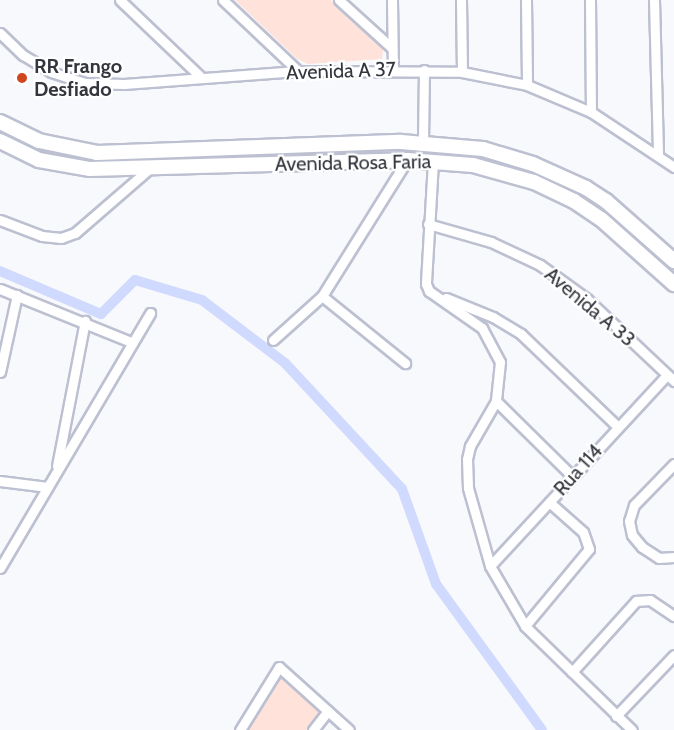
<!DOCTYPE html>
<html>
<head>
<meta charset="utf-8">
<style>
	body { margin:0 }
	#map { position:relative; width:674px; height:730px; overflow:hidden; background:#f8f9fc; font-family:Cabin,sans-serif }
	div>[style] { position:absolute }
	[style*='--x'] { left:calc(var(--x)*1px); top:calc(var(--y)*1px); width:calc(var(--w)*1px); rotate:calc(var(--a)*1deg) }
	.green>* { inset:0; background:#ffe2da }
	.canal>* { height:10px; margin:-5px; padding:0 5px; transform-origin:5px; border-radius:5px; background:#d0d9fe }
	.roads { filter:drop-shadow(2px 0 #bcc0d1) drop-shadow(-2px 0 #bcc0d1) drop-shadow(0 2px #bcc0d1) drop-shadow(0 -2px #bcc0d1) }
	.street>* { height:9px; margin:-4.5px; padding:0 4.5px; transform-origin:4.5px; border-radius:4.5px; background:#fff }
	.secondary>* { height:14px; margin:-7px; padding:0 7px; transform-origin:7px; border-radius:7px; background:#fff }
	.dots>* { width:16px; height:16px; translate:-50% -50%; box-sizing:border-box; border:3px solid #fff; border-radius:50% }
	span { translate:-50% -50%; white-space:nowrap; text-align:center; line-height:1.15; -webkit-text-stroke:4.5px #fff; paint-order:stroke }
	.poi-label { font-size:20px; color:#34363d; font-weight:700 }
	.left { translate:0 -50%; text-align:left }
	.street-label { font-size:20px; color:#34363d }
</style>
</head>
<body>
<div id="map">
	<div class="green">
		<i style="clip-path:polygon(235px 0,331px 0,379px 42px,383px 50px,382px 59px,308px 64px,297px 59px)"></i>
		<i style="clip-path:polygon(281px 675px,321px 711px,306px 730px,247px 730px)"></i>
	</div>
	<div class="canal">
		<i style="--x:0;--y:271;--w:110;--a:23.1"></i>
		<i style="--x:101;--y:314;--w:48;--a:-45"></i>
		<i style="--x:135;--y:280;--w:70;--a:16.6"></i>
		<i style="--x:202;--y:300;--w:104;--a:37.2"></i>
		<i style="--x:285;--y:363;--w:172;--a:47.1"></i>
		<i style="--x:402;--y:489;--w:101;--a:70.3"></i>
		<i style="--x:436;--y:584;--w:180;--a:54"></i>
	</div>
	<div class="roads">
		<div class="street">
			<i style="--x:120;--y:0;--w:113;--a:43.6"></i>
			<i style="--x:223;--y:0;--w:103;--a:43.4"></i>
			<i style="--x:339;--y:0;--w:72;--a:42.2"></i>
			<i style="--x:392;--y:0;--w:69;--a:89.2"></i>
			<i style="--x:461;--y:0;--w:72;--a:89.2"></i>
			<i style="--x:526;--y:0;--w:85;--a:89.3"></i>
			<i style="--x:590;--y:0;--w:112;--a:89.5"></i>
			<i style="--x:654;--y:0;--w:153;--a:88.5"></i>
			<i style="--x:0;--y:33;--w:32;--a:44"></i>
			<i style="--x:23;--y:55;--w:33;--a:31"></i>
			<i style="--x:51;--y:72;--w:35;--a:18"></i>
			<i style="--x:84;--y:83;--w:40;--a:1.4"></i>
			<i style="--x:124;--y:84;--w:174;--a:-4.3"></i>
			<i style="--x:298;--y:71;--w:164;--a:0.3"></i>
			<i style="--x:462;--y:72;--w:66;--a:11.3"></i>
			<i style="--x:527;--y:85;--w:69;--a:22.9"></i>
			<i style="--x:591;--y:112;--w:100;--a:33.5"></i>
			<i style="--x:423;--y:142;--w:72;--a:-89.2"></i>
			<i style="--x:433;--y:161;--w:123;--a:93.3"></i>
			<i style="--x:426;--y:284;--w:8;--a:67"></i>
			<i style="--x:429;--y:291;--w:65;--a:34.9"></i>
			<i style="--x:482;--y:328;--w:38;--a:62"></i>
			<i style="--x:500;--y:362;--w:39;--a:96"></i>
			<i style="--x:496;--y:401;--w:52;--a:120"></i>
			<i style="--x:470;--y:446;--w:13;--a:103"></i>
			<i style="--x:467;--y:459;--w:29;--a:88"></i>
			<i style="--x:468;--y:488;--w:81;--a:74.2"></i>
			<i style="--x:490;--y:566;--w:69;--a:59.7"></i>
			<i style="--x:525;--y:626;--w:149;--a:44.2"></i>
			<i style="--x:0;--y:220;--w:45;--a:20.9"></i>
			<i style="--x:42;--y:236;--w:19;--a:6"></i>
			<i style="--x:61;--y:238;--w:15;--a:-20"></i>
			<i style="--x:75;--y:233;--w:98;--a:-40.9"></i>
			<i style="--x:428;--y:224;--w:66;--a:15.9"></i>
			<i style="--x:491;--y:242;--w:54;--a:25.1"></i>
			<i style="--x:540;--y:265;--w:58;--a:35.9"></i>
			<i style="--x:587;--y:299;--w:120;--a:43.3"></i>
			<i style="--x:0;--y:289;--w:141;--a:22"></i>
			<i style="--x:322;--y:296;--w:107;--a:38.9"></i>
			<i style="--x:446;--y:298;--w:51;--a:22"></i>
			<i style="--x:493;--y:317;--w:33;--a:31"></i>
			<i style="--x:521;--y:334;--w:134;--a:43.8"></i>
			<i style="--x:273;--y:340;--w:66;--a:-41.9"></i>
			<i style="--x:322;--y:296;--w:160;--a:-58"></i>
			<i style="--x:0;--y:372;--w:79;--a:-77.6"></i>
			<i style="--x:496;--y:401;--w:107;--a:44.6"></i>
			<i style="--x:674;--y:464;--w:57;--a:134.3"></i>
			<i style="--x:634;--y:505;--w:17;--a:107"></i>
			<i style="--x:629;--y:521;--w:14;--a:78"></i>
			<i style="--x:632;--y:535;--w:16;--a:50"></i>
			<i style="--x:642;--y:547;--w:20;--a:33"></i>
			<i style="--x:659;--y:558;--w:15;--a:-4"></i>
			<i style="--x:57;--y:466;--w:148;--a:-79.1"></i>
			<i style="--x:0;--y:481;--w:48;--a:7.1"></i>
			<i style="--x:490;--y:566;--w:260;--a:-47.2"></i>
			<i style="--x:0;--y:568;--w:296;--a:-59.5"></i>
			<i style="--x:525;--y:626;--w:100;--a:-50.3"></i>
			<i style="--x:589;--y:549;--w:18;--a:-109"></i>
			<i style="--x:583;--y:532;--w:45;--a:-138.6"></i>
			<i style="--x:572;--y:672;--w:96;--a:-48"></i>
			<i style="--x:636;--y:601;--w:14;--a:-4"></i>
			<i style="--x:650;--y:600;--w:29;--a:34"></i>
			<i style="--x:616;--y:716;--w:84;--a:-46.4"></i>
			<i style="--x:240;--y:730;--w:74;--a:-58.2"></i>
			<i style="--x:279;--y:667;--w:94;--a:42"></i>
			<i style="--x:313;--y:730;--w:24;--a:-52"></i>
		</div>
		<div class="secondary">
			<i style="--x:0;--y:122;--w:43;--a:26"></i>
			<i style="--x:39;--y:141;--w:59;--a:11.7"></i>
			<i style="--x:97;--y:153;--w:304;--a:-2.1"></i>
			<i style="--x:401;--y:142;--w:82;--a:4.9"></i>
			<i style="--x:483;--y:149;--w:52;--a:16.7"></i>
			<i style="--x:533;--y:164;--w:58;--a:24.4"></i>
			<i style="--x:586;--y:188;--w:24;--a:33"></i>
			<i style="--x:606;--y:201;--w:91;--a:41.4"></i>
			<i style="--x:0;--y:141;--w:43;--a:26"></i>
			<i style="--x:39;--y:160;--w:52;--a:10"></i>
			<i style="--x:90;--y:169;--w:317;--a:-1.6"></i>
			<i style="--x:407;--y:160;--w:66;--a:4.3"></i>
			<i style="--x:473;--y:165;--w:63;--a:15.6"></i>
			<i style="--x:534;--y:182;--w:44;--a:25.4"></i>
			<i style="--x:574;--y:201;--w:32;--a:34"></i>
			<i style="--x:601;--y:219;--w:98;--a:41.7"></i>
		</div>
	</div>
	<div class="dots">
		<i style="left:22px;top:78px;background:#d0471f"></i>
	</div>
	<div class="poi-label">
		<span class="left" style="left:34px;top:78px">RR Frango<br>Desfiado</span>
	</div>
	<div class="street-label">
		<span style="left:341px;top:71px;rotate:-2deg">Avenida A 37</span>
		<span style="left:353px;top:163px;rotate:-1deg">Avenida Rosa Faria</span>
		<span style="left:590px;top:307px;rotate:40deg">Avenida A 33</span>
		<span style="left:578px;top:470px;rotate:-48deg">Rua 114</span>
	</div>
</div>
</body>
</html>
